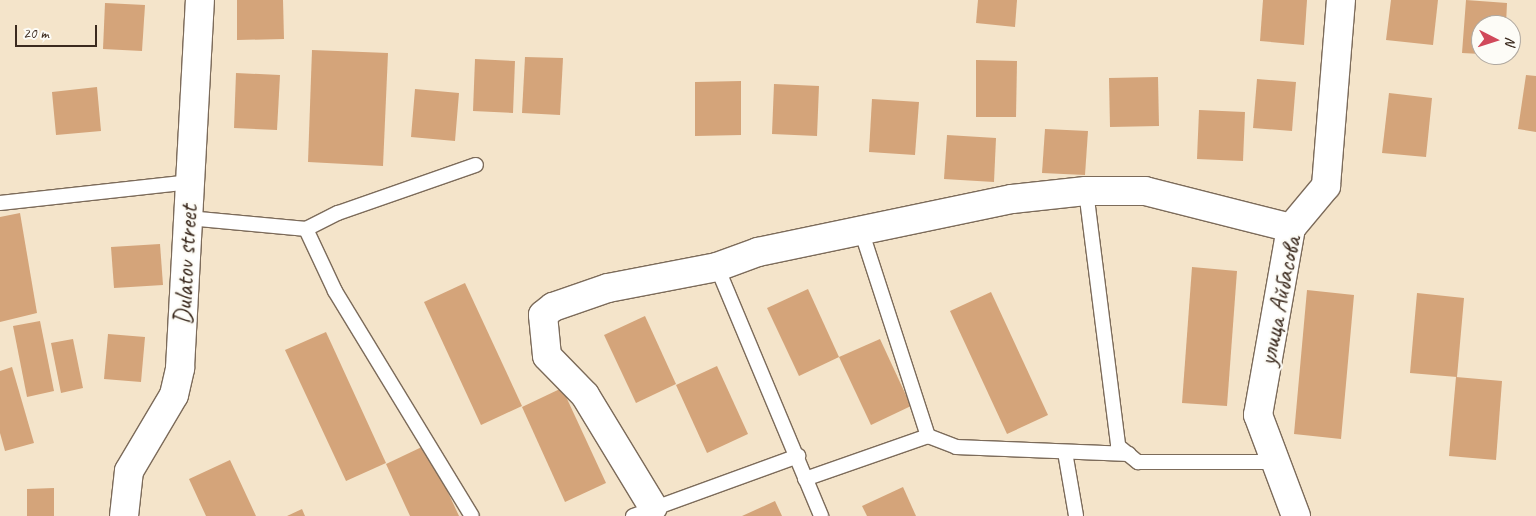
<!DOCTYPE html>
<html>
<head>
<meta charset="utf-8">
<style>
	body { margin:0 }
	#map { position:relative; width:1536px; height:516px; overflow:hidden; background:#f4e4ca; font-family:Caveat,sans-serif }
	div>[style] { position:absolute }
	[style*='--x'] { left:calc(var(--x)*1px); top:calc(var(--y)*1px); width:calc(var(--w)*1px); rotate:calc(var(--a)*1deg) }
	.building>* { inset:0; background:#d4a47a }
	.roads { filter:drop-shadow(1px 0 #7c6b5a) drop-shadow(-1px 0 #7c6b5a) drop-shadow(0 1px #7c6b5a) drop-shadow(0 -1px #7c6b5a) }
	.lane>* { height:14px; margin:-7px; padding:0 7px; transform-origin:7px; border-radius:7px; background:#fff }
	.street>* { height:28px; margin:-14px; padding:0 14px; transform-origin:14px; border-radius:14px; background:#fff }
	span { translate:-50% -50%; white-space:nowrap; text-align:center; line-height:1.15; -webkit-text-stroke:4.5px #fdfcf7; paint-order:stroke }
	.street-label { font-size:25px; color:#3b2a1e }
	.north { position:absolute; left:1471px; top:15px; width:50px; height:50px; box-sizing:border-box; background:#fdfcf7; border:1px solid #afa8a0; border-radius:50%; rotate:95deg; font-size:14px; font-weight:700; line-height:20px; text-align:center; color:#3b2a1e }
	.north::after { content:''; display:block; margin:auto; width:18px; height:22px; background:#d1495b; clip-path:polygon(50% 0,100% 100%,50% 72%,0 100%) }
	.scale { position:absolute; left:15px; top:25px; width:82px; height:22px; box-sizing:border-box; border:2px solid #3b2a1e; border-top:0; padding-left:6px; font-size:15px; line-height:18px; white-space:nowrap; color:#3b2a1e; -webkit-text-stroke:4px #fdfcf7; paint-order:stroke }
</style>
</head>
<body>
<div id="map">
	<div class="building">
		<i style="clip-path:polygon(237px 0,283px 0,284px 39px,237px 40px)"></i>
		<i style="clip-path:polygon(978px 0,1017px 0,1015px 27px,976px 23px)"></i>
		<i style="clip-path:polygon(1263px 0,1307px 0,1304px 45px,1260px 41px)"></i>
		<i style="clip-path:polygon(1391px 0,1438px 0,1433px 45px,1386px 40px)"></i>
		<i style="clip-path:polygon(1466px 0,1507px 3px,1506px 25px,1481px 25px,1481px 54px,1462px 53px)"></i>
		<i style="clip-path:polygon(105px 3px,145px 5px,142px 51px,103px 49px)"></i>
		<i style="clip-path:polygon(312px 50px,388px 53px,383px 166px,308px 162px)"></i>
		<i style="clip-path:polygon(525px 57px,563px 58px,560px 115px,522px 113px)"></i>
		<i style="clip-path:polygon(475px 59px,515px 61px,513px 113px,473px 111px)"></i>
		<i style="clip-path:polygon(976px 60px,1017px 61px,1016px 117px,976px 117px)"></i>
		<i style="clip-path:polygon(236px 73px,280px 75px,277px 130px,234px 128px)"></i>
		<i style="clip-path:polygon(1526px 75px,1536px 76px,1536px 132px,1518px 129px)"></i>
		<i style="clip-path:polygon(1158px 77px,1159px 126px,1110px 127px,1109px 78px)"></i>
		<i style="clip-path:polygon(1257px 79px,1296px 82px,1292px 131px,1253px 128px)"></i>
		<i style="clip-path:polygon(741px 81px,741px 135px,695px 136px,695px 82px)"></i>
		<i style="clip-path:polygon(774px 84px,819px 86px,817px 136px,772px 134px)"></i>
		<i style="clip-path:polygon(97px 87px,101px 131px,56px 135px,52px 92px)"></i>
		<i style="clip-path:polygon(415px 89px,459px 93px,455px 141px,411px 137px)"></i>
		<i style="clip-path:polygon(1389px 93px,1432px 98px,1426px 157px,1382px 153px)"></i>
		<i style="clip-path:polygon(872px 99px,919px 102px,915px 155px,869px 152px)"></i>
		<i style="clip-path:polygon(1199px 110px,1245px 112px,1243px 161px,1197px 159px)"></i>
		<i style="clip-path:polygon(1045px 129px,1088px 131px,1085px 175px,1042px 173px)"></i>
		<i style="clip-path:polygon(947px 135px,996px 138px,994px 182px,944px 179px)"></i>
		<i style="clip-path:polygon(20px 213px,37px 313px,0 322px,0 217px)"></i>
		<i style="clip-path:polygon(160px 244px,163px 285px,114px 288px,111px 247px)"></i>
		<i style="clip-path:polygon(1192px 267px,1237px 271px,1227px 406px,1182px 403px)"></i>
		<i style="clip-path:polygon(465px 283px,522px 406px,481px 425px,424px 302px)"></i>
		<i style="clip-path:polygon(808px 289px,839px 357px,799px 376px,767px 308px)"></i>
		<i style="clip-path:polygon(1307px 290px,1354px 295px,1341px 439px,1294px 434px)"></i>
		<i style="clip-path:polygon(991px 292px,1048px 415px,1007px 434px,950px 311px)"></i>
		<i style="clip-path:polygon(1417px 293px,1464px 298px,1457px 377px,1410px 373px)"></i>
		<i style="clip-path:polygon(645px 316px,676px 384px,636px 403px,604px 335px)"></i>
		<i style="clip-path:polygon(40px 321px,54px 391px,27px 397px,13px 326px)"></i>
		<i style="clip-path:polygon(326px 332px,386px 463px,346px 481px,285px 350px)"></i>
		<i style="clip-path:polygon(108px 334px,145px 337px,141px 382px,104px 379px)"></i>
		<i style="clip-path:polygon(73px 339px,83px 388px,61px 393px,51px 343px)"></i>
		<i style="clip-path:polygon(880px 339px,911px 406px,871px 425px,839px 357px)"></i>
		<i style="clip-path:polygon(717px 366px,748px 434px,707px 453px,676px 385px)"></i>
		<i style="clip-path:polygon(12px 367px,34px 443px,5px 451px,0 433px,0 371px)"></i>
		<i style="clip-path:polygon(1456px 377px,1502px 381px,1496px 460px,1449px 456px)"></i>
		<i style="clip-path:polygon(562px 388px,606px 483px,565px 502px,522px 407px)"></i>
		<i style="clip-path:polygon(426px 445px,459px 516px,410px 516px,386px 464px)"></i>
		<i style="clip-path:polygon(230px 460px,256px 516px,206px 516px,189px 479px)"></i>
		<i style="clip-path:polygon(903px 487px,916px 516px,867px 516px,862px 506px)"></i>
		<i style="clip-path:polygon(54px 488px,54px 516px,27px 516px,27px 489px)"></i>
		<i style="clip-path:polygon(775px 501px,782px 516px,742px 516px)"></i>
		<i style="clip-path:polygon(302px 509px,305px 516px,287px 516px)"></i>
	</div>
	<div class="roads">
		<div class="lane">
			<i style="--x:1086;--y:191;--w:257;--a:82.8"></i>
			<i style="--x:1118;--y:446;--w:26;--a:39"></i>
			<i style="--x:1138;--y:462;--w:139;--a:0"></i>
			<i style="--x:0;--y:203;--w:192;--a:-6.3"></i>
			<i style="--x:188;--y:218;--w:119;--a:5.3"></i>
			<i style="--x:306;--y:229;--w:36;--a:-27"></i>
			<i style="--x:338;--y:213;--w:146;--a:-19.2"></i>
			<i style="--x:306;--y:229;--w:68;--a:64.9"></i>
			<i style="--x:335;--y:291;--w:263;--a:58.7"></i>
			<i style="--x:861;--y:230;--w:217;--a:72"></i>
			<i style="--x:928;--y:436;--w:30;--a:21"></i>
			<i style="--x:956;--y:447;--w:173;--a:2.3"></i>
			<i style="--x:717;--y:267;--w:270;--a:67.3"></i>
			<i style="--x:1065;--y:452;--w:65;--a:80.2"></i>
			<i style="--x:805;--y:479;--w:130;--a:-19.3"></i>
			<i style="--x:633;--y:516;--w:176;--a:-20"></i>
		</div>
		<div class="street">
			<i style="--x:653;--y:507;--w:131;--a:-121.3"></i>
			<i style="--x:585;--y:395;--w:54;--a:-134.3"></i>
			<i style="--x:547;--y:356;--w:41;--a:-95.6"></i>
			<i style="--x:543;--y:315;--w:13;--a:-39"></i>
			<i style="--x:553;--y:307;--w:58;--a:-19.1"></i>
			<i style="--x:608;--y:288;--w:111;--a:-10.9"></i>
			<i style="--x:717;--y:267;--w:44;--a:-20.1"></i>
			<i style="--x:758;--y:252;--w:259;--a:-11.8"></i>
			<i style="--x:1012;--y:199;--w:74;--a:-6.2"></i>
			<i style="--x:1086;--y:191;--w:59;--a:0"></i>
			<i style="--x:1145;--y:191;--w:151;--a:14.2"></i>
			<i style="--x:124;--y:516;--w:45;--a:-83.7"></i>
			<i style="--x:129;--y:471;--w:88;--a:-59.4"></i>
			<i style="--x:174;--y:395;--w:28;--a:-77"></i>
			<i style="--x:180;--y:368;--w:369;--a:-86.9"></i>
			<i style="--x:1296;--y:516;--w:108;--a:-110.6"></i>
			<i style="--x:1258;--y:415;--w:190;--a:-80"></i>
			<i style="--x:1291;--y:228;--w:55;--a:-50.2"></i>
			<i style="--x:1326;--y:186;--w:187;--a:-85.4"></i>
		</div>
	</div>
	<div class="street-label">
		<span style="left:186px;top:265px;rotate:-87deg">Dulatov street</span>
		<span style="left:1280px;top:301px;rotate:-79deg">улица Айбасова</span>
	</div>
	<div class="north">N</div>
	<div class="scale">20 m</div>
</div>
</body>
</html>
